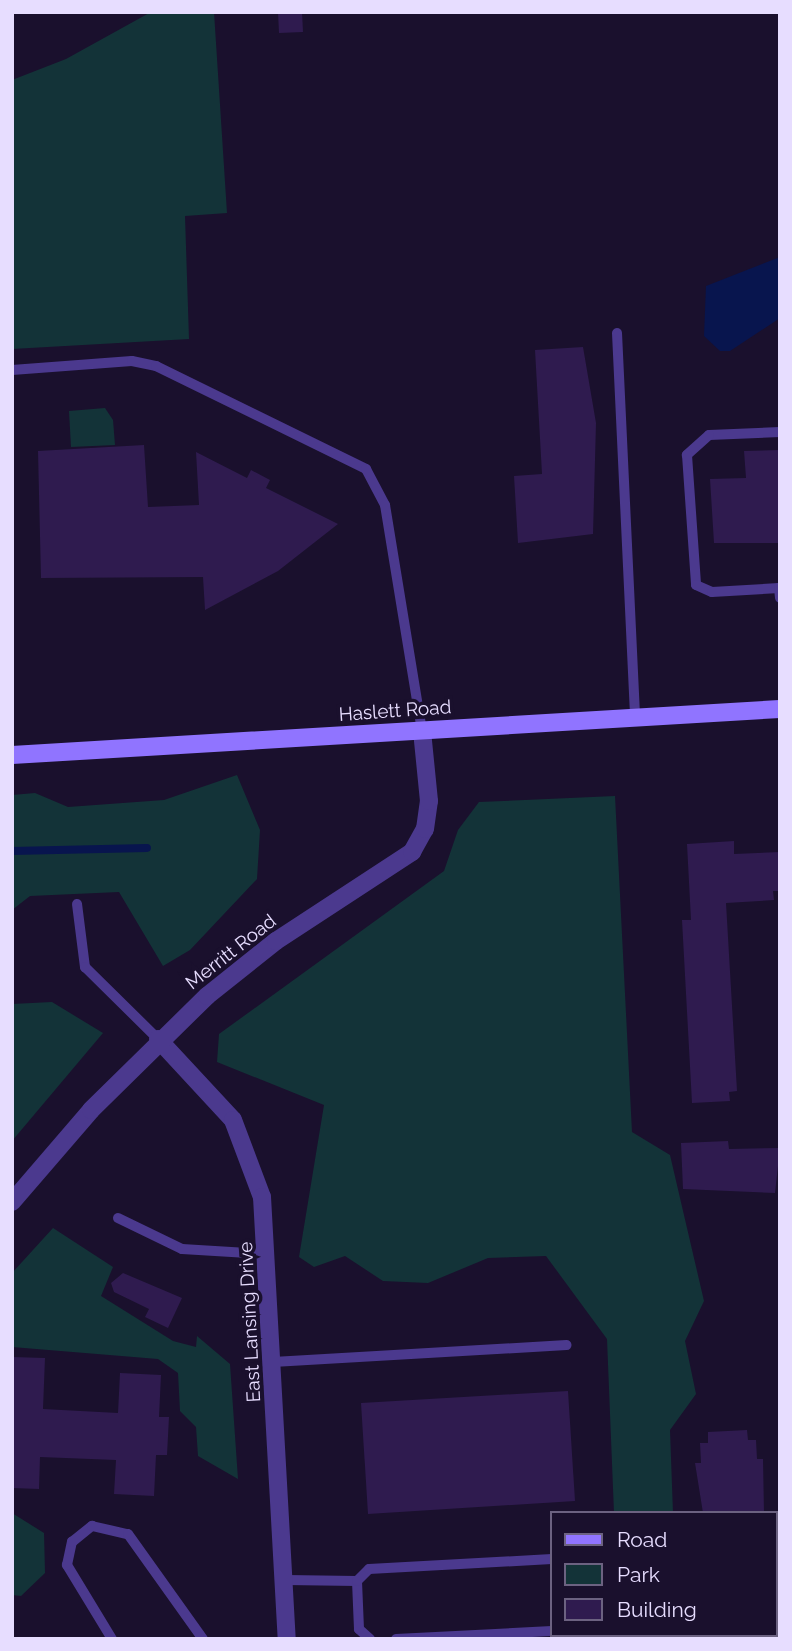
<!DOCTYPE html>
<html>
<head>
<meta charset="utf-8">
<style>
	body { margin:0 }
	#map { position:relative; width:792px; height:1651px; overflow:hidden; background:#1a102d; font-family:Raleway,sans-serif }
	div>[style] { position:absolute }
	[style*='--x'] { left:calc(var(--x)*1px); top:calc(var(--y)*1px); width:calc(var(--w)*1px); rotate:calc(var(--a)*1deg) }
	.green>* { inset:0; background:#133338 }
	.water>* { inset:0; background:#08154e }
	.stream>* { height:8px; margin:-4px; padding:0 4px; transform-origin:4px; border-radius:4px; background:#08154e }
	.building>* { inset:0; background:#2f1b4f }
	.service>* { height:10px; margin:-5px; padding:0 5px; transform-origin:5px; border-radius:5px; background:#4b398e }
	.minor>* { height:18px; margin:-9px; padding:0 9px; transform-origin:9px; border-radius:9px; background:#4b398e }
	.secondary>* { height:18px; margin:-9px; padding:0 9px; transform-origin:9px; border-radius:9px; background:#9074ff }
	span { translate:-50% -50%; white-space:nowrap; text-align:center; line-height:1.15; -webkit-text-stroke:7px #1a102d; paint-order:stroke }
	.street-label { font-size:19px; color:#e7ddff }
	.frame { position:absolute; inset:0; border:14px solid #e7ddff; pointer-events:none }
	.legend { position:absolute; left:550px; top:1511px; width:228px; height:126px; box-sizing:border-box; background:#1a102d; border:2px solid #6c6281; margin:0; padding:9px 12px; list-style:none; font-size:21px; color:#e7ddff }
	.legend li { display:flex; align-items:center; gap:14px; height:35px }
	.legend b { width:35px; border:2px solid #6c6281 }
</style>
</head>
<body>
<div id="map">
	<div class="green">
		<i style="clip-path:polygon(151px 12px,214px 12px,227px 213px,185px 216px,189px 339px,12px 349px,12px 80px,66px 59px)"></i>
		<i style="clip-path:polygon(105px 408px,113px 420px,115px 445px,71px 447px,69px 411px)"></i>
		<i style="clip-path:polygon(237px 775px,260px 830px,257px 879px,190px 950px,163px 966px,119px 892px,30px 896px,12px 910px,12px 795px,35px 793px,68px 807px,164px 800px)"></i>
		<i style="clip-path:polygon(615px 796px,632px 1132px,670px 1155px,704px 1301px,685px 1341px,696px 1394px,670px 1430px,673px 1513px,614px 1513px,607px 1339px,546px 1256px,488px 1258px,428px 1283px,383px 1281px,345px 1256px,314px 1267px,299px 1257px,324px 1105px,217px 1062px,219px 1034px,444px 871px,458px 830px,479px 802px)"></i>
		<i style="clip-path:polygon(52px 1002px,103px 1033px,12px 1141px,12px 1004px)"></i>
		<i style="clip-path:polygon(53px 1228px,113px 1267px,101px 1296px,173px 1341px,196px 1347px,197px 1336px,230px 1364px,238px 1479px,198px 1456px,196px 1427px,180px 1411px,178px 1373px,158px 1359px,12px 1347px,12px 1273px)"></i>
		<i style="clip-path:polygon(12px 1513px,44px 1533px,45px 1573px,21px 1596px,12px 1595px)"></i>
	</div>
	<div class="water">
		<i style="clip-path:polygon(780px 257px,780px 318px,730px 351px,720px 351px,704px 336px,706px 286px)"></i>
	</div>
	<div class="stream">
		<i style="--x:12;--y:851;--w:135;--a:-1.3"></i>
	</div>
	<div class="building">
		<i style="clip-path:polygon(278px 12px,302px 12px,303px 32px,279px 33px)"></i>
		<i style="clip-path:polygon(583px 347px,596px 423px,593px 534px,518px 543px,514px 476px,542px 474px,535px 350px)"></i>
		<i style="clip-path:polygon(144px 445px,148px 507px,199px 505px,196px 452px,247px 478px,251px 470px,270px 480px,266px 488px,338px 524px,278px 571px,205px 610px,203px 577px,41px 578px,38px 451px)"></i>
		<i style="clip-path:polygon(780px 450px,780px 543px,714px 543px,710px 479px,746px 478px,744px 451px)"></i>
		<i style="clip-path:polygon(734px 841px,734px 854px,780px 852px,780px 891px,773px 891px,774px 900px,726px 903px,737px 1091px,729px 1092px,730px 1101px,692px 1103px,682px 920px,691px 920px,687px 844px)"></i>
		<i style="clip-path:polygon(728px 1141px,729px 1149px,780px 1148px,775px 1193px,683px 1189px,681px 1143px)"></i>
		<i style="clip-path:polygon(123px 1273px,182px 1298px,168px 1328px,145px 1317px,149px 1309px,114px 1292px,111px 1283px)"></i>
		<i style="clip-path:polygon(12px 1357px,45px 1358px,43px 1409px,118px 1413px,120px 1373px,161px 1375px,159px 1417px,169px 1417px,167px 1455px,156px 1455px,154px 1496px,114px 1494px,116px 1460px,40px 1457px,39px 1489px,12px 1488px)"></i>
		<i style="clip-path:polygon(568px 1391px,575px 1501px,368px 1514px,361px 1403px)"></i>
		<i style="clip-path:polygon(747px 1430px,748px 1440px,756px 1440px,757px 1459px,763px 1459px,764px 1513px,703px 1513px,695px 1463px,701px 1463px,700px 1443px,708px 1443px,708px 1432px)"></i>
	</div>
	<div class="service">
		<i style="--x:617;--y:333;--w:384;--a:87.3"></i>
		<i style="--x:12;--y:370;--w:120;--a:-4.3"></i>
		<i style="--x:132;--y:361;--w:25;--a:12"></i>
		<i style="--x:156;--y:366;--w:234;--a:26.1"></i>
		<i style="--x:366;--y:469;--w:41;--a:62.2"></i>
		<i style="--x:385;--y:505;--w:229;--a:80.7"></i>
		<i style="--x:780;--y:432;--w:71;--a:177.6"></i>
		<i style="--x:709;--y:435;--w:30;--a:138"></i>
		<i style="--x:687;--y:455;--w:130;--a:86"></i>
		<i style="--x:696;--y:585;--w:17;--a:24"></i>
		<i style="--x:712;--y:592;--w:67;--a:-3.4"></i>
		<i style="--x:779;--y:588;--w:10;--a:84"></i>
		<i style="--x:77;--y:904;--w:64;--a:82.8"></i>
		<i style="--x:85;--y:967;--w:103;--a:44.6"></i>
		<i style="--x:118;--y:1218;--w:71;--a:25.8"></i>
		<i style="--x:182;--y:1249;--w:85;--a:3.4"></i>
		<i style="--x:273;--y:1362;--w:294;--a:-3.3"></i>
		<i style="--x:286;--y:1580;--w:71;--a:0.8"></i>
		<i style="--x:112;--y:1639;--w:87;--a:-121.3"></i>
		<i style="--x:67;--y:1565;--w:24;--a:-78"></i>
		<i style="--x:72;--y:1542;--w:26;--a:-39"></i>
		<i style="--x:92;--y:1526;--w:37;--a:13"></i>
		<i style="--x:128;--y:1534;--w:129;--a:54.5"></i>
		<i style="--x:370;--y:1639;--w:15;--a:-138"></i>
		<i style="--x:359;--y:1629;--w:48;--a:-92.4"></i>
		<i style="--x:357;--y:1581;--w:17;--a:-45"></i>
		<i style="--x:369;--y:1569;--w:183;--a:-3.1"></i>
		<i style="--x:396;--y:1639;--w:156;--a:-2.9"></i>
	</div>
	<div class="minor">
		<i style="--x:158;--y:1039;--w:110;--a:47.2"></i>
		<i style="--x:233;--y:1120;--w:82;--a:69.4"></i>
		<i style="--x:262;--y:1197;--w:443;--a:86.8"></i>
		<i style="--x:12;--y:1202;--w:121;--a:-49.3"></i>
		<i style="--x:91;--y:1110;--w:163;--a:-44.5"></i>
		<i style="--x:207;--y:996;--w:88;--a:-38.6"></i>
		<i style="--x:276;--y:941;--w:163;--a:-33.2"></i>
		<i style="--x:412;--y:852;--w:26;--a:-61"></i>
		<i style="--x:425;--y:829;--w:28;--a:-82"></i>
		<i style="--x:429;--y:801;--w:70;--a:-95.7"></i>
	</div>
	<div class="secondary">
		<i style="--x:12;--y:755;--w:769;--a:-3.43"></i>
	</div>
	<div class="street-label">
		<span style="left:395px;top:711px;rotate:-4deg">Haslett Road</span>
		<span style="left:231px;top:952px;rotate:-38deg">Merritt Road</span>
		<span style="left:250px;top:1322px;rotate:-93deg">East Lansing Drive</span>
	</div>
	<div class="frame"></div>
	<ul class="legend">
	<li><b style="height:9px;background:#9074ff"></b>Road</li>
	<li><b style="height:19px;background:#133338"></b>Park</li>
	<li><b style="height:19px;background:#2f1b4f"></b>Building</li>
	</ul>
</div>
</body>
</html>
